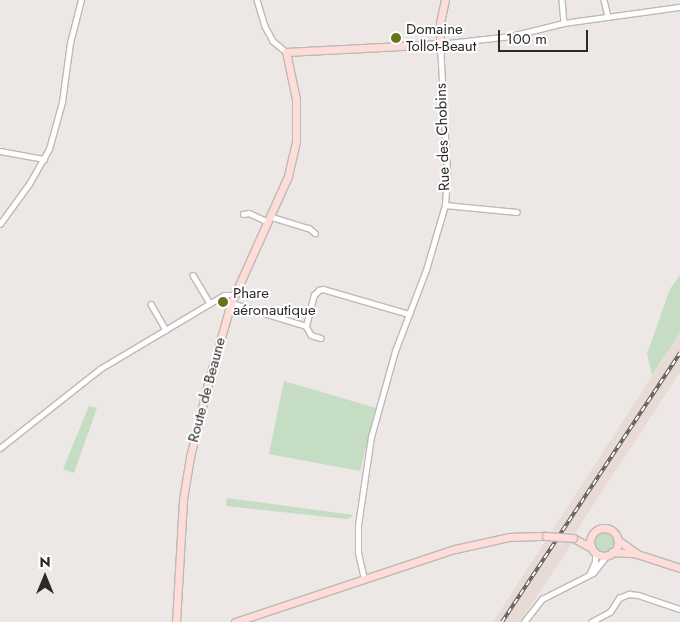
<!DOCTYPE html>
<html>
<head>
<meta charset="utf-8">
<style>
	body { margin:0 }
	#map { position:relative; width:680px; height:622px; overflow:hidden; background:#ede8e6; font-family:Jost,sans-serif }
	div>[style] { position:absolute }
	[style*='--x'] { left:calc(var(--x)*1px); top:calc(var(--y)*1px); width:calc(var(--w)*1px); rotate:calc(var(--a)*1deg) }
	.built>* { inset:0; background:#e8dbd6 }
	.green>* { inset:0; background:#c5ddc3 }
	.round { border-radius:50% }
	.roads { filter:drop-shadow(1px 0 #bdb9b6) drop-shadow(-1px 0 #bdb9b6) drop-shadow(0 1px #bdb9b6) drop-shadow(0 -1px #bdb9b6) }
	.street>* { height:4.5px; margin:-2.25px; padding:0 2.25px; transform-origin:2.25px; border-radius:2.25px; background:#fff }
	.secondary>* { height:7px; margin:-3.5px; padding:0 3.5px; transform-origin:3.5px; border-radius:3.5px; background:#fedcd8 }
	.secondary>.ring { margin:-3.5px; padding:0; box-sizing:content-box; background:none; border:7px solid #fedcd8; border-radius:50% }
	.rail>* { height:4px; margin-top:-2px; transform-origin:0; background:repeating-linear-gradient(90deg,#fff 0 5.5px,#605d5c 0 11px); box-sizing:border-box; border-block:1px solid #605d5c }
	.bridges { filter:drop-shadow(1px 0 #bdb9b6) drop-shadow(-1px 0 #bdb9b6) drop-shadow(0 1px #bdb9b6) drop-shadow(0 -1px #bdb9b6) }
	.secondary-bridge>* { height:7px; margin:-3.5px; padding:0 3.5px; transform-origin:3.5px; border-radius:3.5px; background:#fedcd8 }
	.dots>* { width:14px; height:14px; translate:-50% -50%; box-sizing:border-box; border:2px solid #fff; border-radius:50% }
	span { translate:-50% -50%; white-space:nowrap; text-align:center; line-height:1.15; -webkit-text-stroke:4px #fff; paint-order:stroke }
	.poi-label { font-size:15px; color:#2c2a29 }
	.left { translate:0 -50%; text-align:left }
	.street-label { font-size:15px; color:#2c2a29 }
	.north { position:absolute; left:20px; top:552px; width:50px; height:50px; -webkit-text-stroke:4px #fff; paint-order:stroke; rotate:0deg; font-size:14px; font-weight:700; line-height:20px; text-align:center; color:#2c2a29 }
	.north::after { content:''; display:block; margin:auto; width:18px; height:22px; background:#2c2a29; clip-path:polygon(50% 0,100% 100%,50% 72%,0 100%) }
	.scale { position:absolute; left:498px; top:30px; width:90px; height:22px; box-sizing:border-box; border:2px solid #2c2a29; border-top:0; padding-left:6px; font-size:15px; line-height:18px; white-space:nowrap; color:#2c2a29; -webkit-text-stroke:4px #fff; paint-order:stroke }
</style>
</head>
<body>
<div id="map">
	<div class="built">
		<i style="clip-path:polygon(680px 333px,680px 372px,575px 533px,552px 531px)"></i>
		<i style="clip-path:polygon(546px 540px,572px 543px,520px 622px,493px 622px)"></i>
	</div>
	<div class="green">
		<i style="clip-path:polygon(680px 275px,680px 333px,652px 375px,647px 354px,670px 289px)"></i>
		<i style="clip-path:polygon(284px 381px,376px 408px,360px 471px,269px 454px)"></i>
		<i style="clip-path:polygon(89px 406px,97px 408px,74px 473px,63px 469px)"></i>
		<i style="clip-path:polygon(227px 498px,354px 515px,347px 519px,226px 506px)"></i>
		<i class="round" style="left:593px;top:530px;width:22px;height:22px"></i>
	</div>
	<div class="roads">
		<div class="street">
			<i style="--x:257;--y:0;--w:27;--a:73"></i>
			<i style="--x:265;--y:26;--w:17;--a:62"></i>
			<i style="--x:273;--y:41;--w:17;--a:40"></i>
			<i style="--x:562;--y:0;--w:23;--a:85"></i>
			<i style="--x:604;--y:0;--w:16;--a:76"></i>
			<i style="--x:0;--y:151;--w:45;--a:10.3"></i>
			<i style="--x:445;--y:205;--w:72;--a:5.6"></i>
			<i style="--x:243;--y:214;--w:6;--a:-9"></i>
			<i style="--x:249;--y:213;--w:21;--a:25"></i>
			<i style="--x:272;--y:217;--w:39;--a:17"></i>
			<i style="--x:309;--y:228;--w:8;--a:40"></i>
			<i style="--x:0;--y:224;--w:49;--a:-54.1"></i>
			<i style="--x:29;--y:184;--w:40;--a:-60.3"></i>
			<i style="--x:49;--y:149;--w:49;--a:-74.5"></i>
			<i style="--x:62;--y:102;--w:60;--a:-82.3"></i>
			<i style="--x:70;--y:43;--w:44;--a:-75.7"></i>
			<i style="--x:193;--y:275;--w:33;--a:59"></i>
			<i style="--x:231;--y:303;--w:78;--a:17"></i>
			<i style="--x:306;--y:326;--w:32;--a:-76"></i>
			<i style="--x:314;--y:295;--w:7;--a:-45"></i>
			<i style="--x:319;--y:290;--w:4;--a:-14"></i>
			<i style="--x:323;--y:289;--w:90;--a:16.2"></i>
			<i style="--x:151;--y:304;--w:30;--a:60"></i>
			<i style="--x:306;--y:326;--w:10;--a:61"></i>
			<i style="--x:311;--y:335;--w:10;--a:17"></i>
			<i style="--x:0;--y:448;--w:127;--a:-38.3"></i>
			<i style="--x:100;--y:369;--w:144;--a:-30.8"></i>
			<i style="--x:224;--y:295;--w:10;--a:0"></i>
			<i style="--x:590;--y:573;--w:12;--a:-66"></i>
			<i style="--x:595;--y:562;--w:10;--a:-90"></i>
			<i style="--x:364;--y:579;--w:27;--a:-103"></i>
			<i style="--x:358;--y:553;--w:28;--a:-90"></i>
			<i style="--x:358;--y:525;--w:89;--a:-81.6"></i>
			<i style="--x:371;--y:437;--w:89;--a:-74.4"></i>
			<i style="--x:395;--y:351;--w:87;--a:-69.1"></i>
			<i style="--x:426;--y:270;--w:68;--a:-73.7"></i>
			<i style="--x:445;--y:205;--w:31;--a:-86"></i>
			<i style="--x:447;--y:174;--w:130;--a:-93.1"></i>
			<i style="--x:440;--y:44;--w:71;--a:-6.4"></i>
			<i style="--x:511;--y:36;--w:55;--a:-13.8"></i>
			<i style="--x:564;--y:23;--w:117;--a:-7.9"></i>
			<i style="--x:524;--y:622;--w:29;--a:-52"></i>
			<i style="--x:542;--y:599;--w:57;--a:-27"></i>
			<i style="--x:593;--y:573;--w:23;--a:-52"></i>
			<i style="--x:591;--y:622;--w:21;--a:-28"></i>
			<i style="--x:610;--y:612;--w:17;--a:-57"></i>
			<i style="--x:619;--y:598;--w:11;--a:-22"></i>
			<i style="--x:629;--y:594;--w:9;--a:6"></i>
			<i style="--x:638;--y:595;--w:44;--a:18.4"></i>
		</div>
		<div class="secondary">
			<i class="ring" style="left:590px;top:528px;width:21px;height:21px"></i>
			<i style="--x:573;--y:538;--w:21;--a:28"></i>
			<i style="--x:618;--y:540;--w:24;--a:36"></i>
			<i style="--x:637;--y:554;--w:45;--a:18"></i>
			<i style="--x:612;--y:552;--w:22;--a:3"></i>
			<i style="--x:176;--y:622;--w:123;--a:-86.7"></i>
			<i style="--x:183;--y:499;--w:43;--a:-80.5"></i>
			<i style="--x:190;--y:457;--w:76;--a:-76.3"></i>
			<i style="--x:208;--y:383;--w:83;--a:-74"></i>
			<i style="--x:231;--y:303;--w:139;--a:-65.8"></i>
			<i style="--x:288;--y:176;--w:36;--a:-77"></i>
			<i style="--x:296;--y:141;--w:42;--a:-90"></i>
			<i style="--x:296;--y:99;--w:48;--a:-102"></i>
			<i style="--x:286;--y:52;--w:154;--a:-3"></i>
			<i style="--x:440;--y:44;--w:21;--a:-90"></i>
			<i style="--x:440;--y:23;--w:24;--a:-78"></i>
			<i style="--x:235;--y:622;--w:232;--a:-18.4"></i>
			<i style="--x:455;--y:549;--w:55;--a:-12.5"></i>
			<i style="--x:509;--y:537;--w:37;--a:-2"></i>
		</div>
	</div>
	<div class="rail">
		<i style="--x:502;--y:622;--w:323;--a:-56.5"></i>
	</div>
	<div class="bridges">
		<div class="secondary-bridge">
			<i style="--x:546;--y:536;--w:27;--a:4"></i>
		</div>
	</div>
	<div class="dots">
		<i style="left:396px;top:38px;background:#67731d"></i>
		<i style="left:223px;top:302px;background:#67731d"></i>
	</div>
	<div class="poi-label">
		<span class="left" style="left:406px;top:38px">Domaine<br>Tollot-Beaut</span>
		<span class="left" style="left:233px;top:302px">Phare<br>aéronautique</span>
	</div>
	<div class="street-label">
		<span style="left:443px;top:137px;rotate:-92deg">Rue des Chobins</span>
		<span style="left:207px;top:390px;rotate:-75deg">Route de Beaune</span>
	</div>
	<div class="north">N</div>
	<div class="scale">100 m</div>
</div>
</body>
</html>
